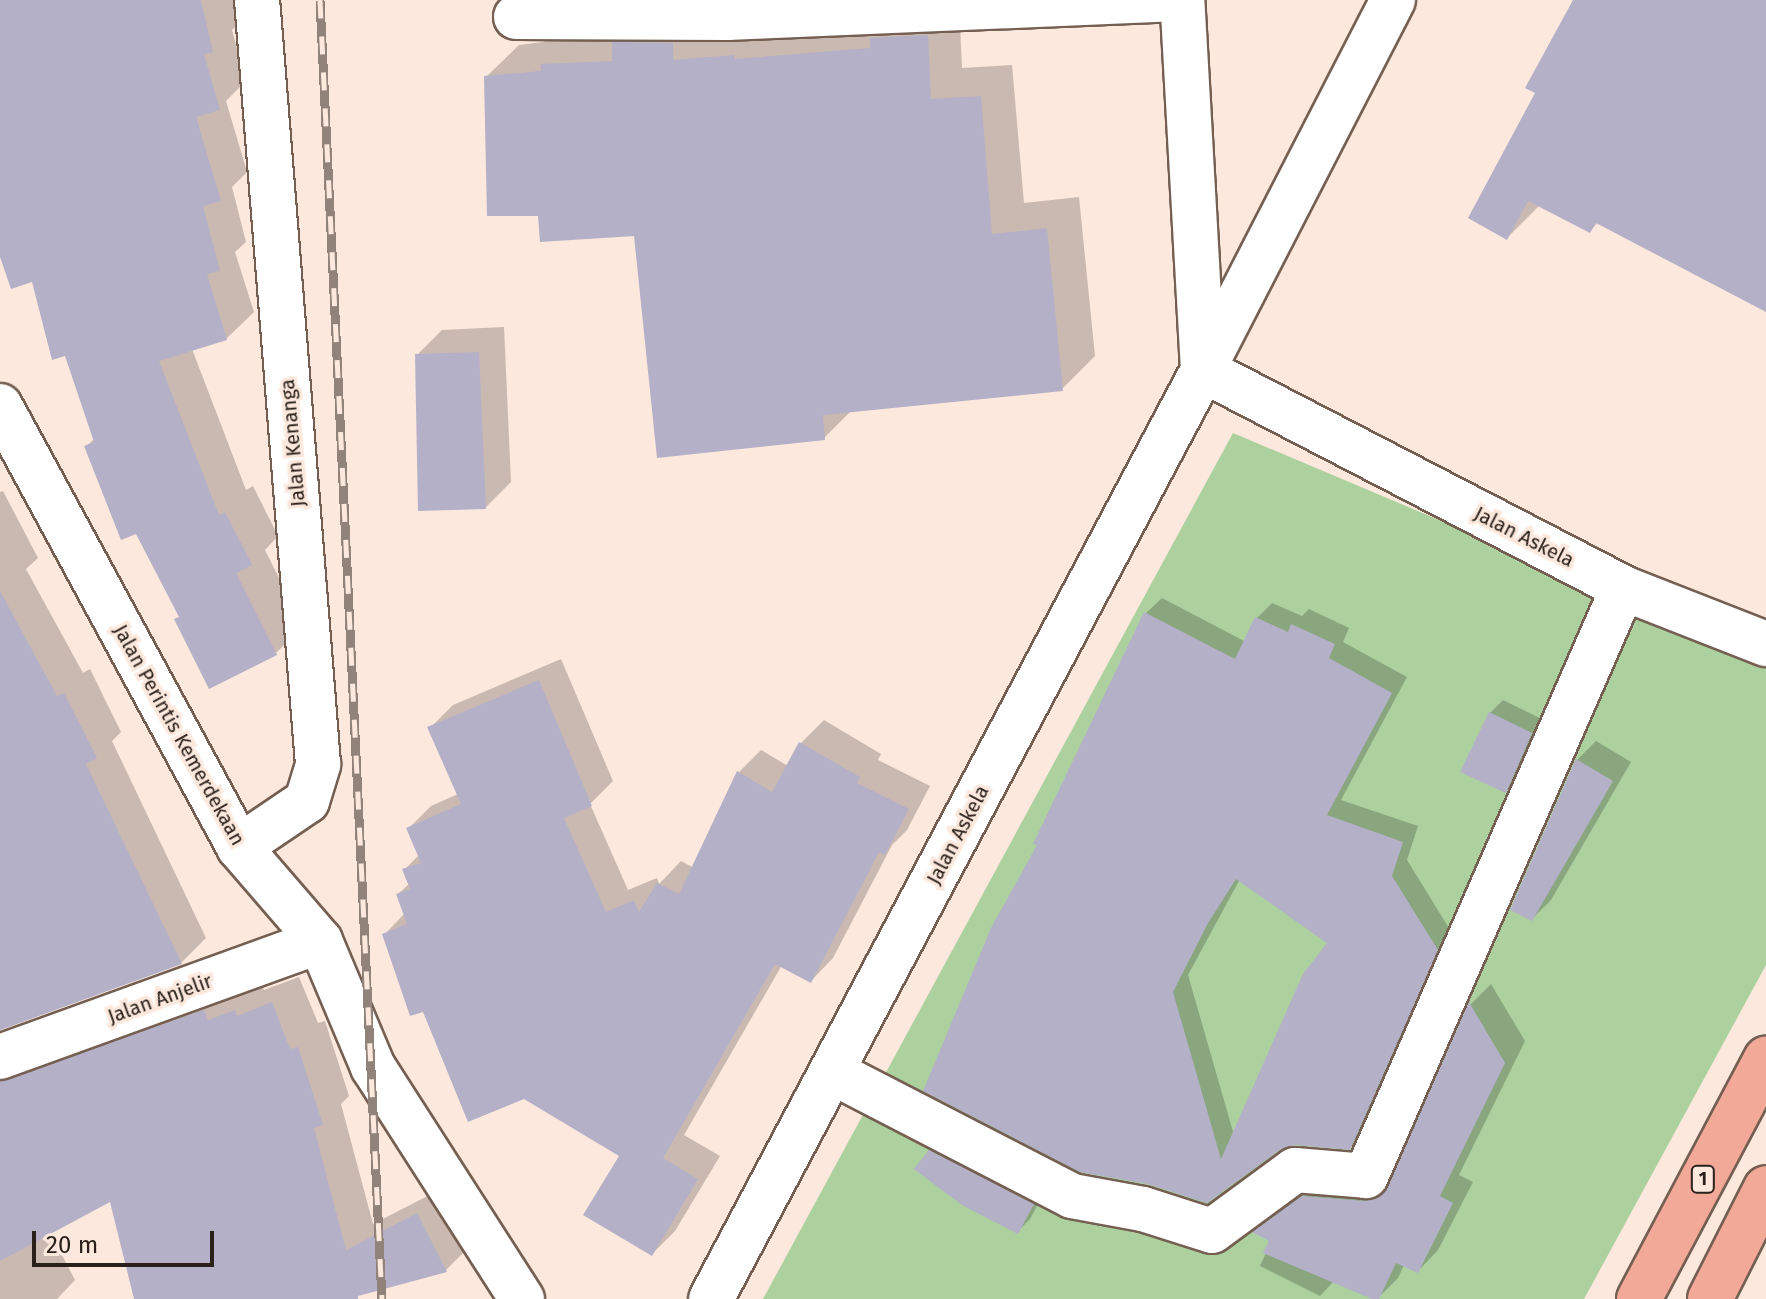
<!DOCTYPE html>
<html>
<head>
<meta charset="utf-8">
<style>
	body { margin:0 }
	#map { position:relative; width:1766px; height:1299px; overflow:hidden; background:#fce8dc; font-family:"Fira Sans",sans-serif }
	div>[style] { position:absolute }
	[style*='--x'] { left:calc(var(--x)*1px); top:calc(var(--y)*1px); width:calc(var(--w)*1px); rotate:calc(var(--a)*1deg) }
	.green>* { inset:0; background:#acd09e }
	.shadow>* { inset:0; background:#0003 }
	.building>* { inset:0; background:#b4b0c8 }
	.roads { filter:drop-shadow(2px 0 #745f52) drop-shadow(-2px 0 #745f52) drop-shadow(0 2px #745f52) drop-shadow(0 -2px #745f52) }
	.minor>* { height:44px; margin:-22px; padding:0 22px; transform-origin:22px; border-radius:22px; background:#fff }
	.tertiary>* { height:44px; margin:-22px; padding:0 22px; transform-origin:22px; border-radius:22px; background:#fff }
	.primary>* { height:44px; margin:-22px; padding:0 22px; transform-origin:22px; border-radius:22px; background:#f2a998 }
	.rail>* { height:9px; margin-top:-4.5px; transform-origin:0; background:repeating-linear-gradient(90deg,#fce8dc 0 18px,#91837a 0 36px); box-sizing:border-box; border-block:2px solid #91837a }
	span { translate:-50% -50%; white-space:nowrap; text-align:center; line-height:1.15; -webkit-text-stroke:7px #fce8dc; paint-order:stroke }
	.shield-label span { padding:2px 6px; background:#fce8dc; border:2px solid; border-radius:6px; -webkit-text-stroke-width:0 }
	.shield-label { font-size:18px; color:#29201a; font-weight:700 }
	.street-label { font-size:20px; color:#29201a }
	.scale { position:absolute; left:32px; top:1231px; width:182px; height:36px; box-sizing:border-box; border:4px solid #29201a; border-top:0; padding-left:10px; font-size:24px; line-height:28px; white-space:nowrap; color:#29201a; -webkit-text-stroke:6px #fce8dc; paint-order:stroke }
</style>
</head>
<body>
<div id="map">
	<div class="green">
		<i style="clip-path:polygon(1233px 433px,1766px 658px,1766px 965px,1584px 1299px,763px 1299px)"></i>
	</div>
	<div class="shadow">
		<i style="clip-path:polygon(0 0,234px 0,239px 23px,232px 30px,246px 81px,226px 101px,247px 172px,232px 187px,246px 242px,235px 252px,254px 312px,226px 339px,192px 349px,246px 490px,253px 486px,278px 536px,265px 550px,303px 626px,276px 653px,180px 616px,137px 531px,86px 447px,95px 438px,66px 354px,33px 279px,0 251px)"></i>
		<i style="clip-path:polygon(1575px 0,1766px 0,1766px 310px,1598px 222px,1590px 231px,1540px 205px,1507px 238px,1537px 92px)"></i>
		<i style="clip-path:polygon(959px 3px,962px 68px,1012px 65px,1024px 203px,1079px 197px,1095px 356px,1062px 389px,852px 410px,824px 438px,636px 234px,540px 214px,486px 77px,519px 45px,543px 42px,574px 11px)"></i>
		<i style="clip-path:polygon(504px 327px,511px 482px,486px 507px,417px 355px,442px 330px)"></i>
		<i style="clip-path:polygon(3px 491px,38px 558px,26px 569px,83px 673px,90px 669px,121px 732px,112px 741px,206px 938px,181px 963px,0 1030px,0 492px)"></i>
		<i style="clip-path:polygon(evenodd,1162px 598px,1246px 642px,1257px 618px,1272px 603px,1302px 616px,1309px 609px,1349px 628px,1343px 642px,1407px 677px,1341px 800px,1418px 826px,1407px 860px,1452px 933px,1365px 1132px,1350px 1148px,1297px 1143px,1280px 1148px,1207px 1201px,1039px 845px,1146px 613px,1162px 598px,1240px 879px,1330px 943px,1234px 1135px,1188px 975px,1240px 879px)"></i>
		<i style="clip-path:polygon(561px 659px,613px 781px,590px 804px,628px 890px,657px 878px,659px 884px,681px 861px,694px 868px,739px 772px,761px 750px,788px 766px,801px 743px,824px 720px,881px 754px,878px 760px,930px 786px,907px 830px,892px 845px,833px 958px,811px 981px,782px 965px,684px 1135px,720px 1156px,675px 1231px,652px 1254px,622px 1155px,424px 1009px,384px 935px,405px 913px,398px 894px,410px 883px,404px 870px,419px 855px,408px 829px,431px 806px,458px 794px,430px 728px,453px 705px)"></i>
		<i style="clip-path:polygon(1503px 700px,1544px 720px,1518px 778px,1506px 791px,1490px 713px)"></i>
		<i style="clip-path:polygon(1596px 741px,1631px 762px,1551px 900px,1532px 919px,1577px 760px)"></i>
		<i style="clip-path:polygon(299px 977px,318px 1023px,325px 1021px,349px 1096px,341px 1104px,373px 1224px,445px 1187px,473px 1243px,446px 1270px,338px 1299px,136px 1299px,112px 1199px,50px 1232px,75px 1280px,57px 1299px,0 1299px,0 1078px,262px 984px,264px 990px)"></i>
		<i style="clip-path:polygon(1491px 984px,1525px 1041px,1459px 1175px,1473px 1182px,1438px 1250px,1418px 1271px,1404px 1265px,1398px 1278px,1377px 1299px,1334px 1281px,1320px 1296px,1260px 1266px,1272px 1240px,1256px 1232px,1276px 1212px,1325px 1176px,1394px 1179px,1471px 1004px)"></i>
		<i style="clip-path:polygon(943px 1139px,1045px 1191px,1030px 1219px,1018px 1231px,931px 1152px)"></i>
	</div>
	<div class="building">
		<i style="clip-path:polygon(0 0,201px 0,213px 52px,204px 54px,220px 110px,196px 117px,221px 201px,203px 206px,220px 271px,207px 274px,227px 340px,159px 361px,219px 515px,225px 512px,252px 565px,236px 573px,277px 655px,209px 689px,174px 619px,179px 617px,136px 534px,121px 540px,84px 446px,94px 442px,65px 356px,52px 360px,32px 282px,11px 289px,0 257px)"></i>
		<i style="clip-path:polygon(1573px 0,1766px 0,1766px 312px,1596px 223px,1590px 233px,1528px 201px,1507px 240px,1468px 218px,1535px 93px,1525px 88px)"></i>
		<i style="clip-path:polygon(928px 35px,931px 99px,981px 96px,992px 234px,1047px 228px,1063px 391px,823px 415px,825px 440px,657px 458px,634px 236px,540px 242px,538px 216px,487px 216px,484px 76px,541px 71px,541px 64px,612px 61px,612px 42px,673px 43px,673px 60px,734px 55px,735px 59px,870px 48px,870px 38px)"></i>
		<i style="clip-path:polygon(479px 352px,486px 509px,418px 511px,415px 354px)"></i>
		<i style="clip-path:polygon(0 591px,57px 696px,64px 693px,97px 758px,86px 764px,182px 964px,0 1030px)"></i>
		<i style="clip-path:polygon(evenodd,1144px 612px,1235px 659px,1255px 617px,1288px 632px,1291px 624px,1335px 644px,1329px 658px,1392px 693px,1327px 815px,1403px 842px,1392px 876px,1438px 950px,1350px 1150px,1297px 1145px,1281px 1149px,1207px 1203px,1148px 1184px,1080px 1172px,923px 1091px,991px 928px,1037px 845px,1033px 844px,1144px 612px,1236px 879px,1327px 943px,1303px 974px,1221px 1159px,1173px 992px,1208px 923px,1236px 879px)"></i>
		<i style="clip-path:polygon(539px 680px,592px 806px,564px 818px,606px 912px,634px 900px,639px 912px,657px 883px,679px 894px,737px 771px,772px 792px,799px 742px,860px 777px,857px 783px,909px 809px,885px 855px,879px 852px,811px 983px,775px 964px,663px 1158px,698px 1179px,652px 1256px,583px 1215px,619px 1156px,524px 1099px,468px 1122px,423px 1012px,410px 1016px,382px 934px,407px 924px,396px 894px,410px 889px,402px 869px,421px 863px,406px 828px,461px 804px,427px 727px)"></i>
		<i style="clip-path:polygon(1489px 712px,1532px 733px,1506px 793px,1460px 772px)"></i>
		<i style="clip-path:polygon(1576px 759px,1613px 781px,1532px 921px,1510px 910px)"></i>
		<i style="clip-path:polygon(272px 1002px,290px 1049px,298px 1047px,323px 1125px,314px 1128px,346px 1250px,417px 1213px,447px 1272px,358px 1296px,358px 1299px,134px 1299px,110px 1202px,0 1261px,0 1081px,204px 1010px,208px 1020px,235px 1010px,237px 1016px)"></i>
		<i style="clip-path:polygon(1469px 1002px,1505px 1063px,1440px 1196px,1453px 1203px,1418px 1273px,1396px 1263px,1379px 1299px,1372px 1299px,1263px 1253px,1269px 1241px,1252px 1232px,1302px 1196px,1365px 1201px,1378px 1198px,1388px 1187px)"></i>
		<i style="clip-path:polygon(929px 1150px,1034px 1204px,1018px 1234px,962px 1205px,914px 1169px)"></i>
	</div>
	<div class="roads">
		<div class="minor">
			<i style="--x:1393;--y:0;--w:416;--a:117.2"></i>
			<i style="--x:1203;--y:370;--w:473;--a:27.4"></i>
			<i style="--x:1623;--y:588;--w:154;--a:21.4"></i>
			<i style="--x:516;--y:17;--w:211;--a:0.3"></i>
			<i style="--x:727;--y:18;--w:434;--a:-2.4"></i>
			<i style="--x:239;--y:847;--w:82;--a:-34.1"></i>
			<i style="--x:307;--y:801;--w:39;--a:-73"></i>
			<i style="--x:318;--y:764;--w:766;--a:-94.56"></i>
			<i style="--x:0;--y:1057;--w:340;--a:-19.9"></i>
			<i style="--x:832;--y:1072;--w:270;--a:27.3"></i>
			<i style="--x:1072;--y:1196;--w:72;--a:10.4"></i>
			<i style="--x:1143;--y:1209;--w:72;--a:17.7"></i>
			<i style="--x:1212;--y:1231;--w:103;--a:-36.3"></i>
			<i style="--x:1295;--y:1170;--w:71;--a:4.8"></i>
			<i style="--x:1366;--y:1176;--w:642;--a:-66.39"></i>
			<i style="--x:711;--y:1299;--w:1051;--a:-62.09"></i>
			<i style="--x:1203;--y:370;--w:371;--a:-93.2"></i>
		</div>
		<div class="tertiary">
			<i style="--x:0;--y:406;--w:502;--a:61.54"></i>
			<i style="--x:239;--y:847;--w:124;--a:49.2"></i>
			<i style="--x:320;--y:941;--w:137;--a:67.2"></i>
			<i style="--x:373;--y:1067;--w:276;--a:57.3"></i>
		</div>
		<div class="primary">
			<i style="--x:1639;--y:1299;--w:272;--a:-62.1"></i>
			<i style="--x:1710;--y:1299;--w:124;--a:-63.2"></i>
		</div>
	</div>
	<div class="rail">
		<i style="--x:320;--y:0;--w:1300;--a:87.27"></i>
	</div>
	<div class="shield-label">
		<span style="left:1703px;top:1179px">1</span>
	</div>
	<div class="street-label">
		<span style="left:293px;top:443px;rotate:-95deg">Jalan Kenanga</span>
		<span style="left:1524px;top:537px;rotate:27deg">Jalan Askela</span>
		<span style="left:179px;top:735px;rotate:61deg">Jalan Perintis Kemerdekaan</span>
		<span style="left:958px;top:835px;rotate:-62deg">Jalan Askela</span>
		<span style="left:160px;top:999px;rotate:-20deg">Jalan Anjelir</span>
	</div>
	<div class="scale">20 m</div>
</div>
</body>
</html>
